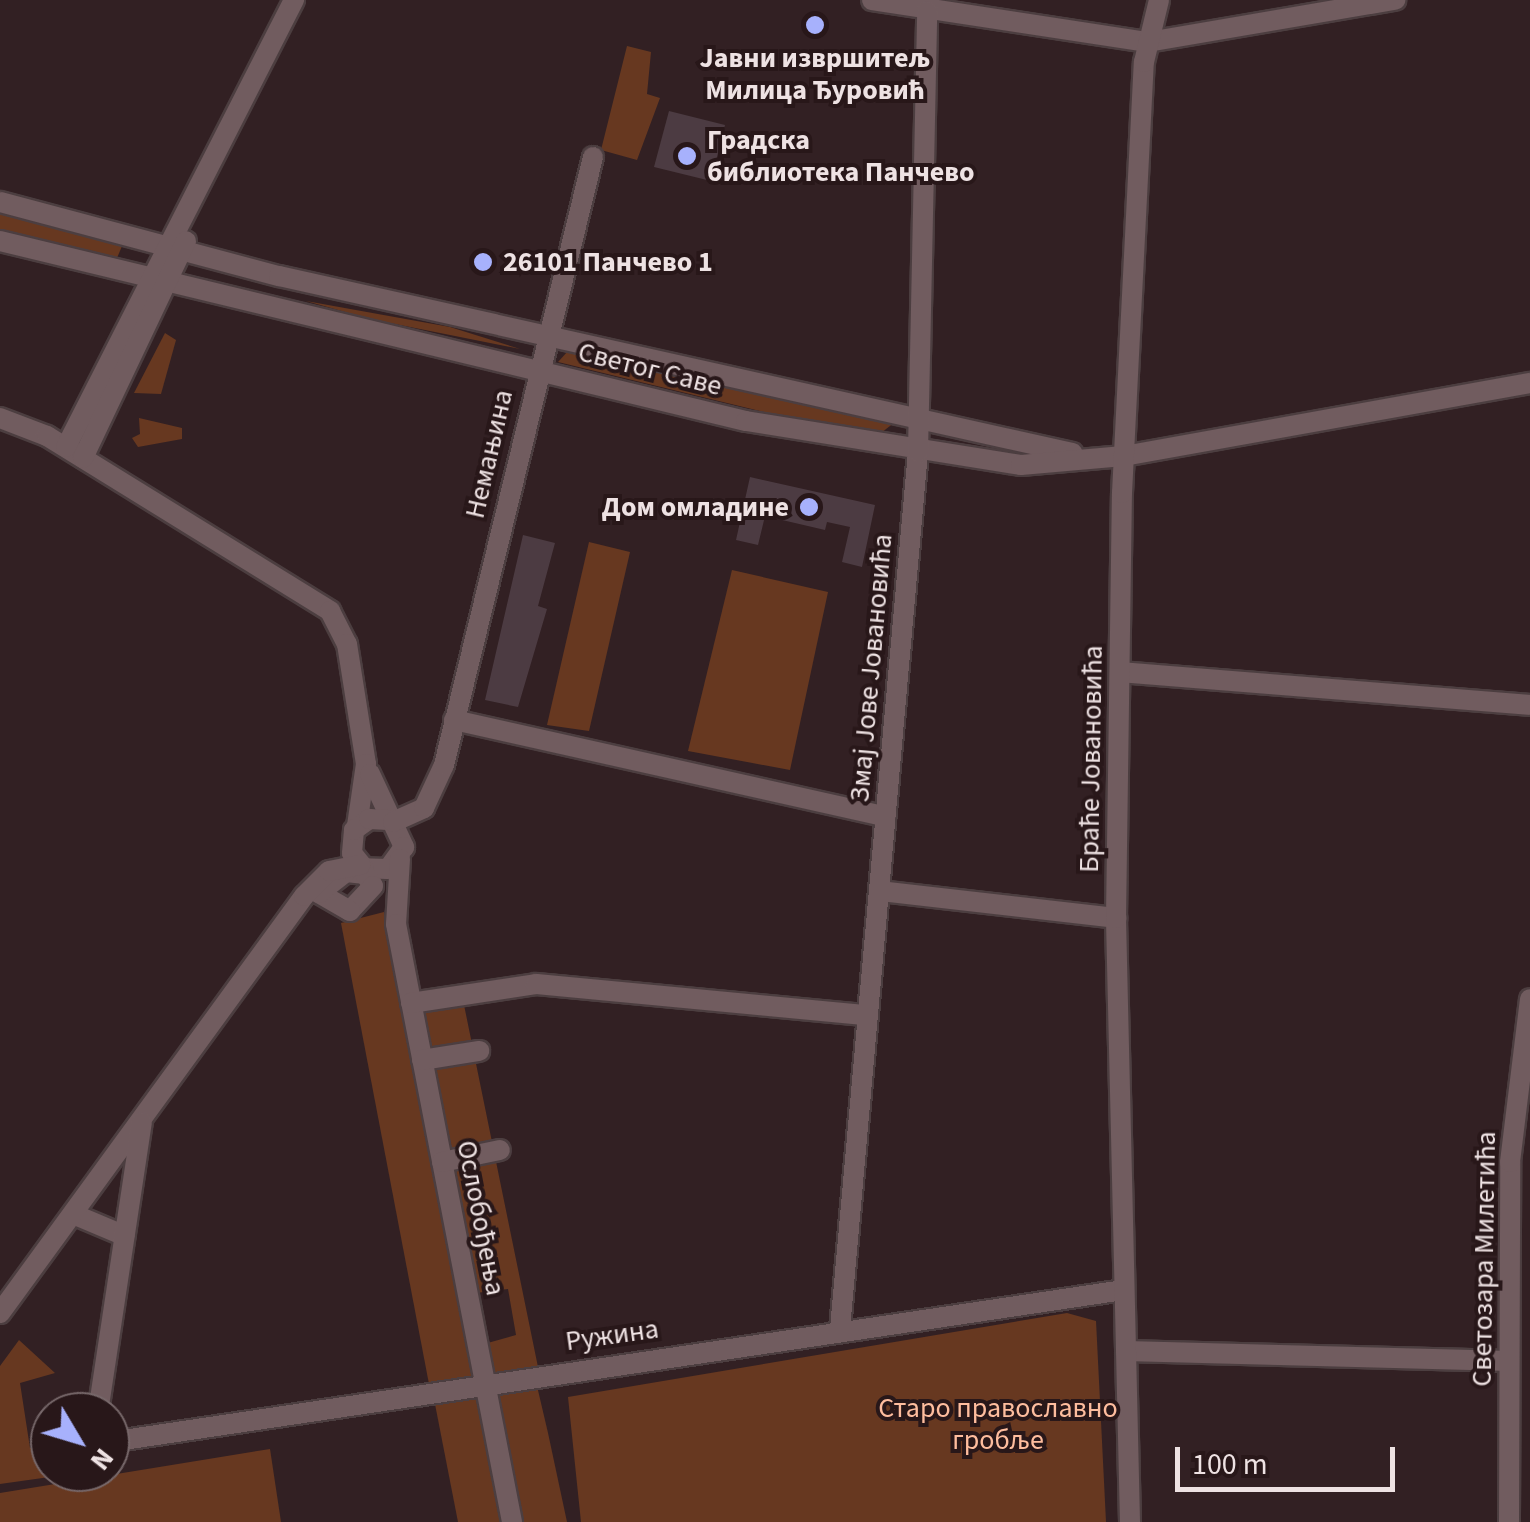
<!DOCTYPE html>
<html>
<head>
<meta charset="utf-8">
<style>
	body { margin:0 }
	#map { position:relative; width:1530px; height:1522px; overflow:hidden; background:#322023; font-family:"Source Sans 3",sans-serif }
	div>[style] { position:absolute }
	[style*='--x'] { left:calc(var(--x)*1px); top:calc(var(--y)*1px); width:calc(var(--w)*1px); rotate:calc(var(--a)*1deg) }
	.green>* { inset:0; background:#673820 }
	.building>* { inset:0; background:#4c3b42 }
	.roads { filter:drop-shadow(2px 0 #4c3e40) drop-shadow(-2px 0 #4c3e40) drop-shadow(0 2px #4c3e40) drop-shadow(0 -2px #4c3e40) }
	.minor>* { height:20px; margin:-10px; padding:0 10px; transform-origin:10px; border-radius:10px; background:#715c5f }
	.dots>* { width:28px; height:28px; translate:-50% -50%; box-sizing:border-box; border:5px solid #281719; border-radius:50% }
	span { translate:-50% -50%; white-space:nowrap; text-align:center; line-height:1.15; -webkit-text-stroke:8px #281719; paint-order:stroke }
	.poi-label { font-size:28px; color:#eee2e3; font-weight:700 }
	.left { translate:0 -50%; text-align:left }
	.right { translate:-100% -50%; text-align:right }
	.street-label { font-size:28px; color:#eee2e3 }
	.park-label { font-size:28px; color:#febd9e }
	.north { position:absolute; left:30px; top:1392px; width:100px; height:100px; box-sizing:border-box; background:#281719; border:2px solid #77686a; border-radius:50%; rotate:128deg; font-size:28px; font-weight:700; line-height:40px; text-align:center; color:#eee2e3 }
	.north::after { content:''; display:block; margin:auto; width:35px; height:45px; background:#a7b1fc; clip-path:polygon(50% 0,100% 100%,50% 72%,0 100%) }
	.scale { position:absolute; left:1175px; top:1447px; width:220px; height:45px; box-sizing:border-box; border:5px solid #eee2e3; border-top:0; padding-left:12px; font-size:30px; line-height:35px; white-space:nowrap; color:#eee2e3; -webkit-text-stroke:8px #281719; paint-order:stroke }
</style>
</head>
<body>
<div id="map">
	<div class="green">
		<i style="clip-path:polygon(627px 46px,651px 52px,647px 94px,660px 98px,637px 160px,601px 150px)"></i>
		<i style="clip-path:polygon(0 208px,125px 239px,117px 258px,0 230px)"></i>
		<i style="clip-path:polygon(306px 301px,450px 327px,520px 349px,370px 319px)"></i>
		<i style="clip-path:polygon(165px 333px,176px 340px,161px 394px,134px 393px)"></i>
		<i style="clip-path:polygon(568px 351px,632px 364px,895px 422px,881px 433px,813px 424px,558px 362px)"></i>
		<i style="clip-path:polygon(139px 418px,182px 428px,182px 439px,138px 447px,132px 438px,140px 434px)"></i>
		<i style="clip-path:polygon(589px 542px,630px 552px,589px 731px,547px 725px)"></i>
		<i style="clip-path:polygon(732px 570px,828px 592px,790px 770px,688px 751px)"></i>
		<i style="clip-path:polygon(384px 912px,477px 1375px,429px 1384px,341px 923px)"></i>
		<i style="clip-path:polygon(463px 1000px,538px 1367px,491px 1376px,484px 1344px,516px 1335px,508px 1289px,476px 1293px,420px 1009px)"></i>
		<i style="clip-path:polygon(1067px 1313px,1096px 1321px,1106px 1522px,581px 1522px,568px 1397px)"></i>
		<i style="clip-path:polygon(19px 1340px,55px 1373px,20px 1383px,30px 1448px,50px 1445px,50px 1472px,78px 1473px,0 1484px,0 1366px)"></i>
		<i style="clip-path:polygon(537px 1386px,548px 1433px,567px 1522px,522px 1522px,497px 1392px)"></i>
		<i style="clip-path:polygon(480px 1393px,506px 1522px,458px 1522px,434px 1399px)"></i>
		<i style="clip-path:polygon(270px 1449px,281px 1522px,0 1522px,0 1493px)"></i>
	</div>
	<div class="building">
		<i style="clip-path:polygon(669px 111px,725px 125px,711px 181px,654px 167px)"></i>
		<i style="clip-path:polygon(750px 477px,875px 505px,862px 567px,842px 562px,850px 527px,827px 522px,825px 530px,765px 516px,758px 545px,736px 540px)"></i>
		<i style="clip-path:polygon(523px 535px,555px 543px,538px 606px,547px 609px,518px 707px,485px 700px)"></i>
	</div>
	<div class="roads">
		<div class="minor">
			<i style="--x:872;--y:0;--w:279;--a:8.7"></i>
			<i style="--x:1148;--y:42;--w:251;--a:-9.7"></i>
			<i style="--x:0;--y:202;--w:289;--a:14.9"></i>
			<i style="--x:279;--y:276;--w:813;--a:12.58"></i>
			<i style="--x:0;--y:241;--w:767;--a:13.57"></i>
			<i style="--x:746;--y:421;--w:278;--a:9.1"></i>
			<i style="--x:1021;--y:465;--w:103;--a:-5"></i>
			<i style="--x:1124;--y:456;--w:413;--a:-10.2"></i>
			<i style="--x:0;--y:418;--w:50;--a:21"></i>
			<i style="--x:47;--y:436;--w:333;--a:31.7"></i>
			<i style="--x:330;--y:611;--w:37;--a:63"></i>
			<i style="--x:347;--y:644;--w:121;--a:81"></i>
			<i style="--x:366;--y:764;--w:63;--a:98.3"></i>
			<i style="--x:66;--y:447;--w:502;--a:-62.98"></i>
			<i style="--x:83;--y:458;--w:240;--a:-64.6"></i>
			<i style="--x:1120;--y:672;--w:411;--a:4.6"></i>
			<i style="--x:454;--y:720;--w:442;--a:12.6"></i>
			<i style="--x:370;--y:774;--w:81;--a:65"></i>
			<i style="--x:404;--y:847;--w:27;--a:126"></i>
			<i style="--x:388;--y:869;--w:24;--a:-178"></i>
			<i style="--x:364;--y:868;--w:19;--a:-129"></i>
			<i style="--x:352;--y:853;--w:23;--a:-85"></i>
			<i style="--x:354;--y:830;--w:19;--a:-36"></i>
			<i style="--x:369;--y:819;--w:19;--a:3"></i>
			<i style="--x:393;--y:822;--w:34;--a:-24"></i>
			<i style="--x:424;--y:808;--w:47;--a:-65.1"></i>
			<i style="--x:444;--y:765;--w:626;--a:-76.23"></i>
			<i style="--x:400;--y:859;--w:65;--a:93.5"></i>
			<i style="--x:396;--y:924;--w:609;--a:79.02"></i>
			<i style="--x:346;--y:872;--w:19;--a:6"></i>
			<i style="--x:365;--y:874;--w:14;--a:56"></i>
			<i style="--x:373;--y:886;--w:34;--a:133"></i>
			<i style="--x:350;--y:911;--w:36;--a:-150"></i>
			<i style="--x:319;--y:893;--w:34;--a:-38"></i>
			<i style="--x:880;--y:891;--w:238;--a:6.5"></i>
			<i style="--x:411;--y:1003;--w:126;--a:-8.6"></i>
			<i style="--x:536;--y:984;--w:330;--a:5.4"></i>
			<i style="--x:422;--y:1060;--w:58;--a:-9"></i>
			<i style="--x:442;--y:1162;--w:59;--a:-11.7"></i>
			<i style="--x:73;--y:1214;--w:56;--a:22.9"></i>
			<i style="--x:0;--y:1313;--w:516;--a:-53.91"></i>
			<i style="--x:304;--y:896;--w:35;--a:-45"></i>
			<i style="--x:329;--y:871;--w:32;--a:-11"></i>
			<i style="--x:840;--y:1329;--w:880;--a:-84.92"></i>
			<i style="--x:918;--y:452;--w:441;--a:-88.8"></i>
			<i style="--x:1126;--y:1351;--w:383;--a:1.5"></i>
			<i style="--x:98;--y:1412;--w:293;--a:-81.4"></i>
			<i style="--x:110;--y:1442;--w:1025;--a:-8.53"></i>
			<i style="--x:1130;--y:1522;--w:604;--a:-91.33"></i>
			<i style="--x:1116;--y:918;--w:425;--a:-89.2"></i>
			<i style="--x:1122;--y:493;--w:432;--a:-87.1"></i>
			<i style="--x:1144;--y:62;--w:64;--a:-76.4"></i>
			<i style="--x:1509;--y:1522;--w:360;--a:-89.8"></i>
			<i style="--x:1510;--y:1162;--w:164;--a:-83"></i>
		</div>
	</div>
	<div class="dots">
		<i style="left:815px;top:25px;background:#a7b1fc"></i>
		<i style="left:687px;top:156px;background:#a7b1fc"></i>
		<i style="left:483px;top:262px;background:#a7b1fc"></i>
		<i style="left:809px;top:507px;background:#a7b1fc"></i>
	</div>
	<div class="poi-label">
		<span style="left:815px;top:74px">Јавни извршитељ<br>Милица Ђуровић</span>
		<span class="left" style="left:707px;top:156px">Градска<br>библиотека Панчево</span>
		<span class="left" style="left:503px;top:262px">26101 Панчево 1</span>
		<span class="right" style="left:789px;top:507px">Дом омладине</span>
	</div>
	<div class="street-label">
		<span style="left:650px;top:369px;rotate:14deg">Светог Саве</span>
		<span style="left:489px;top:454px;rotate:-77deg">Немањина</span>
		<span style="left:871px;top:668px;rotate:-85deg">Змај Јове Јовановића</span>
		<span style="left:1091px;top:759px;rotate:-89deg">Браће Јовановића</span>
		<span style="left:481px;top:1218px;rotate:79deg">Ослобођења</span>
		<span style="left:1484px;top:1259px;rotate:-89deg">Светозара Милетића</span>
		<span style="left:612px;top:1335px;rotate:-8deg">Ружина</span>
	</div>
	<div class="park-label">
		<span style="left:998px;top:1424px">Старо православно<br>гробље</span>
	</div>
	<div class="north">N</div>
	<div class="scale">100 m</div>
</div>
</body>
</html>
